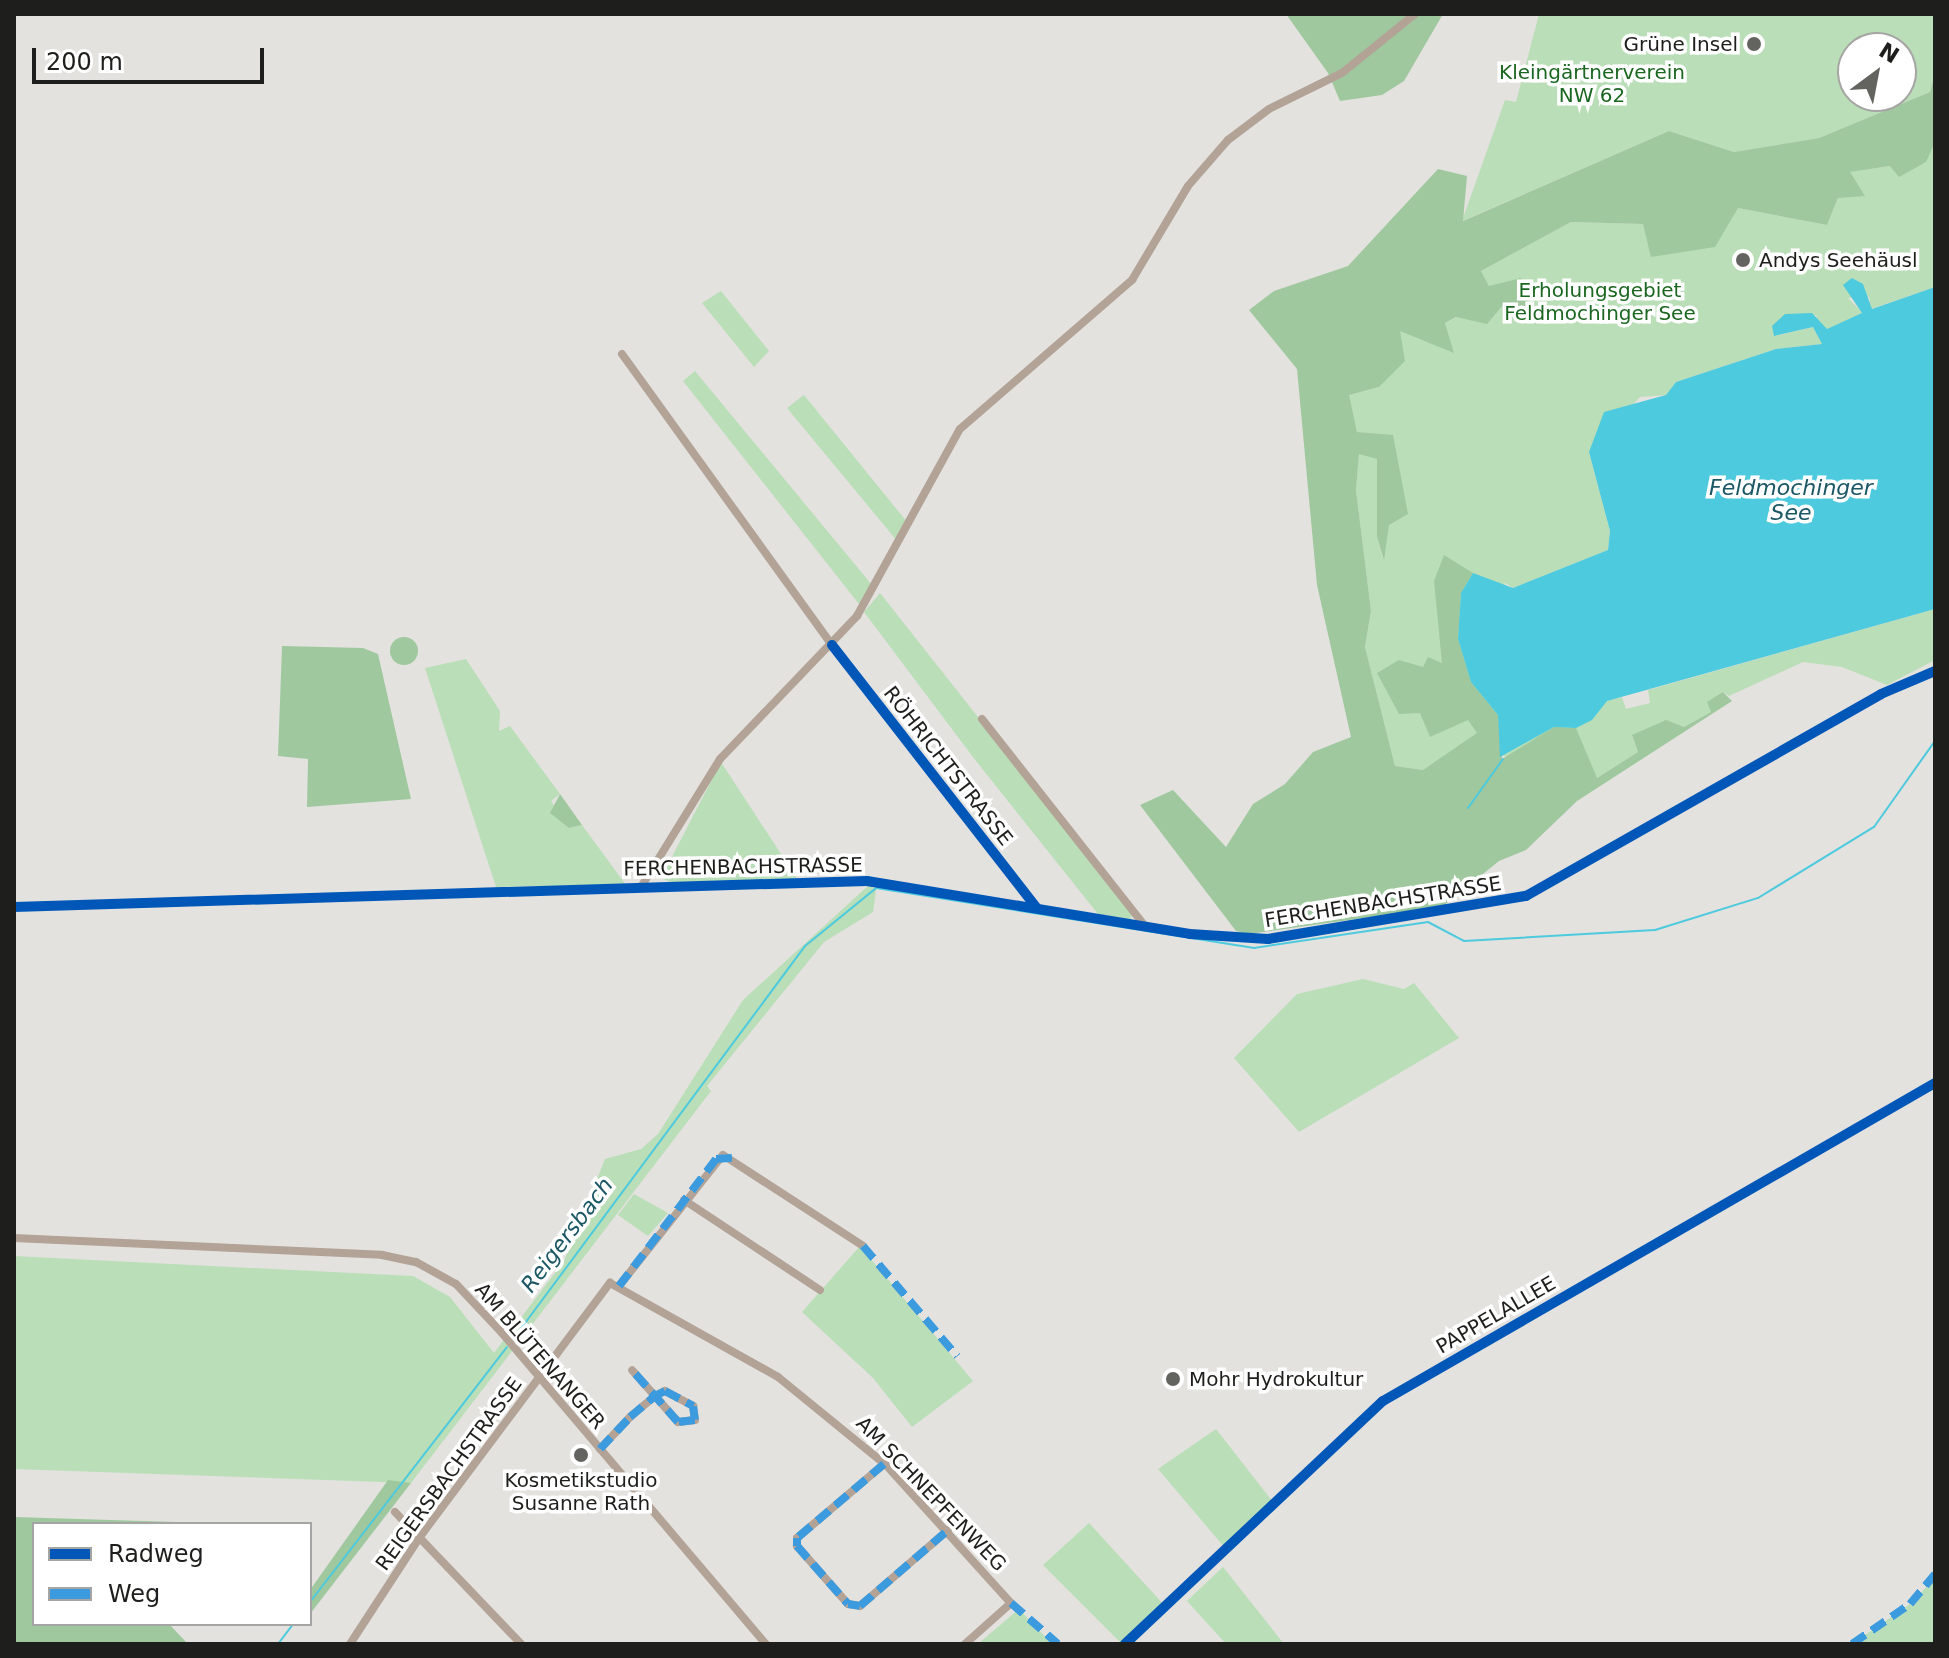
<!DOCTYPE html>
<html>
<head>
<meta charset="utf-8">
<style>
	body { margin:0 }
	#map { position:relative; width:1949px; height:1658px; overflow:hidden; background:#e3e2df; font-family:"DejaVu Sans",sans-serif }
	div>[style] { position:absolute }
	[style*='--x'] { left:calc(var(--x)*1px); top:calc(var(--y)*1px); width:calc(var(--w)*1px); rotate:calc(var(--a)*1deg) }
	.green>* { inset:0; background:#badeb7 }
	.forest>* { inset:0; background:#9fc89e }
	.round { border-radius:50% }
	.water>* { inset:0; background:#4dcade }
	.stream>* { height:2px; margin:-1px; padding:0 1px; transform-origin:1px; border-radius:1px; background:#4dcade }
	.minor>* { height:8px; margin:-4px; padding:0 4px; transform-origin:4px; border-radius:4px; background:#b3a397 }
	.quiet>* { height:8px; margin-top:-4px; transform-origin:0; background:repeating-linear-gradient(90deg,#3c9bdf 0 16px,transparent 0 24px) }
	.cycleway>* { height:10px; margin:-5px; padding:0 5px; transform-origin:5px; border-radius:5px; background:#0057b8 }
	.dots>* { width:22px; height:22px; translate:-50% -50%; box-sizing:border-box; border:4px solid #fff; border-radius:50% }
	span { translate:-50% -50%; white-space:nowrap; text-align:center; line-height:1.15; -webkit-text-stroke:7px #fff; paint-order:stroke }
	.poi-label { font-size:20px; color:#1e1e1c }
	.right { translate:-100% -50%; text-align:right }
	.left { translate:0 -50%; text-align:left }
	.park-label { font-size:20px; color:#1b6720 }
	.street-label { font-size:20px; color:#1e1e1c }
	.water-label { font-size:22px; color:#1b5764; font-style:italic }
	.frame { position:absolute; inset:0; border:16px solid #1e1e1c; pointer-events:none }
	.legend { position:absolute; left:32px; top:1522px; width:280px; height:104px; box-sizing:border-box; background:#fff; border:2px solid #a5a5a4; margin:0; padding:10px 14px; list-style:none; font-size:24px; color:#1e1e1c }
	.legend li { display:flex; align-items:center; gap:16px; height:40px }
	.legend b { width:40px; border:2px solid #a5a5a4 }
	.north { position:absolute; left:1837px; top:32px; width:80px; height:80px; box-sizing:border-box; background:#fff; border:2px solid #a5a5a4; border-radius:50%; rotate:32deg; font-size:22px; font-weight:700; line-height:32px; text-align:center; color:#1e1e1c }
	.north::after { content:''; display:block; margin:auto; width:28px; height:36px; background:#636360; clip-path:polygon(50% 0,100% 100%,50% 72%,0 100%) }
	.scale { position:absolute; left:32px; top:48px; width:232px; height:36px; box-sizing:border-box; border:4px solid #1e1e1c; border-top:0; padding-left:10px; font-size:24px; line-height:28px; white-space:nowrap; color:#1e1e1c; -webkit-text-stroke:6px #fff; paint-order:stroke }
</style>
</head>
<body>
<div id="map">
	<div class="green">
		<i style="clip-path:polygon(evenodd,1539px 14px,1935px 14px,1935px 73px,1930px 92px,1819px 138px,1734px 152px,1669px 131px,1462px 221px,1505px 100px,1516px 102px,1539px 14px,1853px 48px,1901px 48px,1901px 96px,1853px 96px,1853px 48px)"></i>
		<i style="clip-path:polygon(1935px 142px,1935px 287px,1871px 309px,1869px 297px,1848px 298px,1863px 313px,1827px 329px,1818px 326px,1816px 315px,1775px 336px,1813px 327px,1823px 344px,1776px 349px,1676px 382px,1666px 395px,1640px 397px,1589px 452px,1610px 531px,1608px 550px,1513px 588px,1503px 582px,1606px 701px,1622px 697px,1626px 709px,1650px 703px,1648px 690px,1935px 609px,1935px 660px,1887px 685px,1842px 667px,1803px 662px,1729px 696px,1723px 692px,1711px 712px,1684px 727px,1632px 736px,1638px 752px,1597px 778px,1462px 746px,1423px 770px,1395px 766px,1365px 647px,1371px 611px,1356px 490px,1359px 453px,1377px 458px,1377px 537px,1383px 558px,1393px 436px,1357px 432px,1348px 395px,1379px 387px,1399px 330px,1453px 352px,1445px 323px,1457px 317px,1487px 323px,1489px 286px,1481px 271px,1571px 222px,1644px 224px,1652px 257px,1738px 208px,1827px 225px,1849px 172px,1890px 166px)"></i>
		<i style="clip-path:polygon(721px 291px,769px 351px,754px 367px,702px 303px)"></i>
		<i style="clip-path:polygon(695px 371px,872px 585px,859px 604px,683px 381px)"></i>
		<i style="clip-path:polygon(804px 395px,907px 522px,898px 542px,787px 408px)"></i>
		<i style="clip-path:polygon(880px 593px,1132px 912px,1131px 920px,1098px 914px,976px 761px,864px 612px)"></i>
		<i style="clip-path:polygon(466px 659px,500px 711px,499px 731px,510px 726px,560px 794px,551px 801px,569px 828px,582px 825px,626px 885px,496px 887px,425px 668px)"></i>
		<i style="clip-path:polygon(721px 762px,798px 880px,675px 884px,661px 878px)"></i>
		<i style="clip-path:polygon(870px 884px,876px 891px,873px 912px,824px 942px,707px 1086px,711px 1091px,411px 1483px,14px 1469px,14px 1256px,413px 1276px,450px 1297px,494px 1353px,564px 1261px,605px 1159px,641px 1149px,658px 1134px,743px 1000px)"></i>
		<i style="clip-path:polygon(1363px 979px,1404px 989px,1414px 983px,1459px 1038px,1299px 1132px,1234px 1058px,1297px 994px)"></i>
		<i style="clip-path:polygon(634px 1194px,668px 1213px,648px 1236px,618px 1215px)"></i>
		<i style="clip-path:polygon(860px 1246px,973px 1381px,912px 1427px,873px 1378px,802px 1312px)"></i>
		<i style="clip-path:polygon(1216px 1429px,1273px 1502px,1225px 1548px,1158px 1469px)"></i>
		<i style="clip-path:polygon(1089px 1523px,1165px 1606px,1122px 1644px,1043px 1565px)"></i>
		<i style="clip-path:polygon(1223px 1567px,1284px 1644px,1226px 1644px,1187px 1601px)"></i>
		<i style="clip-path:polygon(1935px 1578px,1935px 1644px,1852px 1644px,1910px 1604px)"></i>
		<i style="clip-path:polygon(1019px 1609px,1052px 1644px,978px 1644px)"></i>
	</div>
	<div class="forest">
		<i style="clip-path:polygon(1286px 14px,1443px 14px,1404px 81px,1382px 95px,1340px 101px,1328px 73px)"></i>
		<i style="clip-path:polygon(1935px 73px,1935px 142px,1926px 162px,1899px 177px,1890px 166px,1850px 172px,1865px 196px,1838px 198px,1827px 225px,1738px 208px,1715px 247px,1651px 257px,1643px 224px,1571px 222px,1481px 271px,1489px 286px,1521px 278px,1536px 324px,1503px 305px,1487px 324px,1456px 317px,1445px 323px,1454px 353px,1400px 331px,1405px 361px,1379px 387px,1349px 395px,1357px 432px,1393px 435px,1408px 514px,1389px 525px,1384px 560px,1377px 537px,1377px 459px,1359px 454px,1356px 490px,1371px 611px,1365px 647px,1395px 766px,1423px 770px,1477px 733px,1468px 720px,1430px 737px,1420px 713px,1399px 714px,1377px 673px,1399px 660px,1423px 667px,1428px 657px,1442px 663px,1434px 581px,1444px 555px,1473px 573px,1461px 593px,1458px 639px,1471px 682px,1498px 715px,1502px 759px,1554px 727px,1576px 728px,1597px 778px,1638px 752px,1632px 735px,1666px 720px,1684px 727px,1711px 712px,1707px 702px,1723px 692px,1732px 701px,1577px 801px,1526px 850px,1499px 861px,1442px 907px,1249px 934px,1236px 931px,1140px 805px,1173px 790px,1226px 847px,1253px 804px,1285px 784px,1313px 752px,1351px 737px,1317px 585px,1297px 369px,1249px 310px,1274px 291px,1348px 266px,1438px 169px,1467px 176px,1463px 221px,1669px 131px,1734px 152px,1819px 138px,1930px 92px)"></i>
		<i class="round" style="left:390px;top:637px;width:28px;height:28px"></i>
		<i style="clip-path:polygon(282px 646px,363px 648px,378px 654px,411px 799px,307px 807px,308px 759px,278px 756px)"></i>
		<i style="clip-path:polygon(560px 794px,582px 825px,569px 828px,550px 813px)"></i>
		<i style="clip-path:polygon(388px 1480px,411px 1483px,310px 1614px,310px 1590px)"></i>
		<i style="clip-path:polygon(14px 1517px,176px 1522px,34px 1524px,34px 1624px,169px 1624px,188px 1644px,14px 1644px)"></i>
	</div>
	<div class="water">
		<i style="clip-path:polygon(1852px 278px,1863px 284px,1872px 309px,1935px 287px,1935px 609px,1607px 701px,1592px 720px,1576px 728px,1554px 727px,1500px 757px,1498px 715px,1471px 682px,1458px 639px,1461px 593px,1473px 573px,1513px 588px,1608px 550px,1610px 531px,1589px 452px,1604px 412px,1666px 395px,1676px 382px,1776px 349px,1822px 344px,1813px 327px,1774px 336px,1772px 326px,1785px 314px,1812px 313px,1827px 329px,1862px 313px,1843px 285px)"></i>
	</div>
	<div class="stream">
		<i style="--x:1468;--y:808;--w:60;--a:-54.5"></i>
		<i style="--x:511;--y:1342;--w:493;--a:-53.4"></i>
		<i style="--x:805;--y:946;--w:92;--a:-39.2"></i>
		<i style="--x:876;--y:888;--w:383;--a:9"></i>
		<i style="--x:1254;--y:948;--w:176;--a:-8.5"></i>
		<i style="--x:1428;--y:922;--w:41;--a:27.8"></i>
		<i style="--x:1464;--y:941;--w:191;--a:-3.3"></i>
		<i style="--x:1655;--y:930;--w:108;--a:-17.3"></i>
		<i style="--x:1758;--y:898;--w:136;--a:-31.5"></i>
		<i style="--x:1874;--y:827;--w:105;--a:-54.7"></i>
		<i style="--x:310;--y:1602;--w:322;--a:-52.3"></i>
		<i style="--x:278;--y:1644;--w:25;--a:-53"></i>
	</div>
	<div class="minor">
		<i style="--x:622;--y:354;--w:359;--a:54.2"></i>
		<i style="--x:832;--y:645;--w:333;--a:52.1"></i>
		<i style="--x:982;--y:719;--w:262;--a:51.8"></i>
		<i style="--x:641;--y:887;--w:150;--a:-58.3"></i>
		<i style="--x:720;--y:759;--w:198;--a:-46.2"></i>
		<i style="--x:857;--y:616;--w:213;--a:-61.2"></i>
		<i style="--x:960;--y:429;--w:228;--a:-40.9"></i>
		<i style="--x:1132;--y:280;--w:109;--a:-59.2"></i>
		<i style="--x:1188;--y:186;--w:61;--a:-49"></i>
		<i style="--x:1228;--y:140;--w:51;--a:-37.1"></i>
		<i style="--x:1269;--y:109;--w:81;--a:-26.3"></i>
		<i style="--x:1342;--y:73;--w:94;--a:-38.9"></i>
		<i style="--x:14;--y:907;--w:853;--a:-1.75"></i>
		<i style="--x:867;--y:881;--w:327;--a:9.3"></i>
		<i style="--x:1190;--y:934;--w:78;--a:3.7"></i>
		<i style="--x:1268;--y:939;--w:262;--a:-9.5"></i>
		<i style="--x:1526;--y:896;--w:408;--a:-29.6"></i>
		<i style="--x:1881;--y:694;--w:59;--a:-23.1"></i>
		<i style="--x:684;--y:1200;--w:163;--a:33.5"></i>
		<i style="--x:14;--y:1238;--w:368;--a:2.6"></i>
		<i style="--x:382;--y:1255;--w:35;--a:12"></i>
		<i style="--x:416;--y:1262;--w:46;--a:28.8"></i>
		<i style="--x:456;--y:1284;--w:67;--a:46.8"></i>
		<i style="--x:502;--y:1333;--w:408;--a:49.7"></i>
		<i style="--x:619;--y:1286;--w:167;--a:-51.6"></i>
		<i style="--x:723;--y:1155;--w:167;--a:33"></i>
		<i style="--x:600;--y:1449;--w:44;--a:-46.8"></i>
		<i style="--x:630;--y:1417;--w:33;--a:-40"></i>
		<i style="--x:655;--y:1396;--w:11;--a:-27"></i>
		<i style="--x:665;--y:1391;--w:32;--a:28"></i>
		<i style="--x:693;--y:1406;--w:14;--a:82"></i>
		<i style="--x:695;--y:1420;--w:17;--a:173"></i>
		<i style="--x:678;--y:1422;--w:69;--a:-131.5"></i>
		<i style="--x:884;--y:1464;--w:114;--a:139.6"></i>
		<i style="--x:797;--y:1538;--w:8;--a:90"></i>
		<i style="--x:797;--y:1546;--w:77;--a:48.7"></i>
		<i style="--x:848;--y:1604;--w:12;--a:9"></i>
		<i style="--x:860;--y:1606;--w:116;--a:-40.8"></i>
		<i style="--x:395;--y:1512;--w:182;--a:46.3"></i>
		<i style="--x:350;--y:1644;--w:126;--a:-56.9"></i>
		<i style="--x:419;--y:1538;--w:319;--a:-53.2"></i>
		<i style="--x:610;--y:1283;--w:193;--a:29.2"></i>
		<i style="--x:778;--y:1377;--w:141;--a:39.2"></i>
		<i style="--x:887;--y:1466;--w:185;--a:47.9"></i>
		<i style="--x:1011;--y:1603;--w:62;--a:138.3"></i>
		<i style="--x:1125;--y:1644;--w:354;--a:-43.3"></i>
		<i style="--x:1383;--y:1401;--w:637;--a:-29.95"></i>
	</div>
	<div class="quiet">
		<i style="--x:863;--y:1246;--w:145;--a:49.5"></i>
		<i style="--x:619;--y:1286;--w:160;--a:-52.6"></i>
		<i style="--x:716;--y:1159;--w:16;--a:-4"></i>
		<i style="--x:600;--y:1449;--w:44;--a:-46.8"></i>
		<i style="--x:630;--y:1417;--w:33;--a:-40"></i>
		<i style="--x:655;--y:1396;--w:11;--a:-27"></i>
		<i style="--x:665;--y:1391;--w:32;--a:28"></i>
		<i style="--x:693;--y:1406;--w:14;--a:82"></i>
		<i style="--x:695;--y:1420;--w:17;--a:173"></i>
		<i style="--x:678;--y:1422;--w:69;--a:-131.5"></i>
		<i style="--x:884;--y:1464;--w:114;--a:139.6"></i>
		<i style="--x:797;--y:1538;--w:8;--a:90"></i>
		<i style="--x:797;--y:1546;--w:77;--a:48.7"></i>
		<i style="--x:848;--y:1604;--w:12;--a:9"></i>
		<i style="--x:860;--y:1606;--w:116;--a:-40.8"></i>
		<i style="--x:1011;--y:1603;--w:62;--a:41.1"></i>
		<i style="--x:1852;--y:1644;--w:70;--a:-34.6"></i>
		<i style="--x:1910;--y:1604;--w:39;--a:-50"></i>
	</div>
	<div class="cycleway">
		<i style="--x:832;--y:645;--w:333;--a:52.1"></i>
		<i style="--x:14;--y:907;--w:853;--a:-1.75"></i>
		<i style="--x:867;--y:881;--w:327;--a:9.3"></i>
		<i style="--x:1190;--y:934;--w:78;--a:3.7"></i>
		<i style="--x:1268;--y:939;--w:262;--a:-9.5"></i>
		<i style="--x:1526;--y:896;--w:408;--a:-29.6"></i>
		<i style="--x:1881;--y:694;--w:59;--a:-23.1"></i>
		<i style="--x:1125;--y:1644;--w:354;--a:-43.3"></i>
		<i style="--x:1383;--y:1401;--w:637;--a:-29.95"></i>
	</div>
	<div class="dots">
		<i style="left:1754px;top:44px;background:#636360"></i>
		<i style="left:1743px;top:260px;background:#636360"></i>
		<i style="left:1173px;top:1379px;background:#636360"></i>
		<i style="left:581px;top:1455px;background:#636360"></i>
	</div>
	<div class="poi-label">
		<span class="right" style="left:1738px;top:44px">Grüne Insel</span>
		<span class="left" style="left:1759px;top:260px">Andys Seehäusl</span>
		<span class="left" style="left:1189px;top:1379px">Mohr Hydrokultur</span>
		<span style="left:581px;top:1492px">Kosmetikstudio<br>Susanne Rath</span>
	</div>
	<div class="park-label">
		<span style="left:1592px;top:84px">Kleingärtnerverein<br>NW 62</span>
		<span style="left:1600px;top:302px">Erholungsgebiet<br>Feldmochinger See</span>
	</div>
	<div class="street-label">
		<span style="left:948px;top:766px;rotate:52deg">RÖHRICHTSTRASSE</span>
		<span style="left:743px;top:867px;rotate:-1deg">FERCHENBACHSTRASSE</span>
		<span style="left:1383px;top:902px;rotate:-9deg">FERCHENBACHSTRASSE</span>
		<span style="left:1496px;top:1315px;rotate:-30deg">PAPPELALLEE</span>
		<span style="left:540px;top:1356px;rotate:49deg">AM BLÜTENANGER</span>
		<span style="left:449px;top:1474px;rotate:-54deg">REIGERSBACHSTRASSE</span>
		<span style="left:931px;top:1494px;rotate:46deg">AM SCHNEPFENWEG</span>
	</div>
	<div class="water-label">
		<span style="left:1791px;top:500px">Feldmochinger<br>See</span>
		<span style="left:567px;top:1235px;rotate:-53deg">Reigersbach</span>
	</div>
	<div class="frame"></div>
	<ul class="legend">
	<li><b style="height:10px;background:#0057b8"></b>Radweg</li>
	<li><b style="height:10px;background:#3c9bdf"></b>Weg</li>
	</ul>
	<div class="north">N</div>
	<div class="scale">200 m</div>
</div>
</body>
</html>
